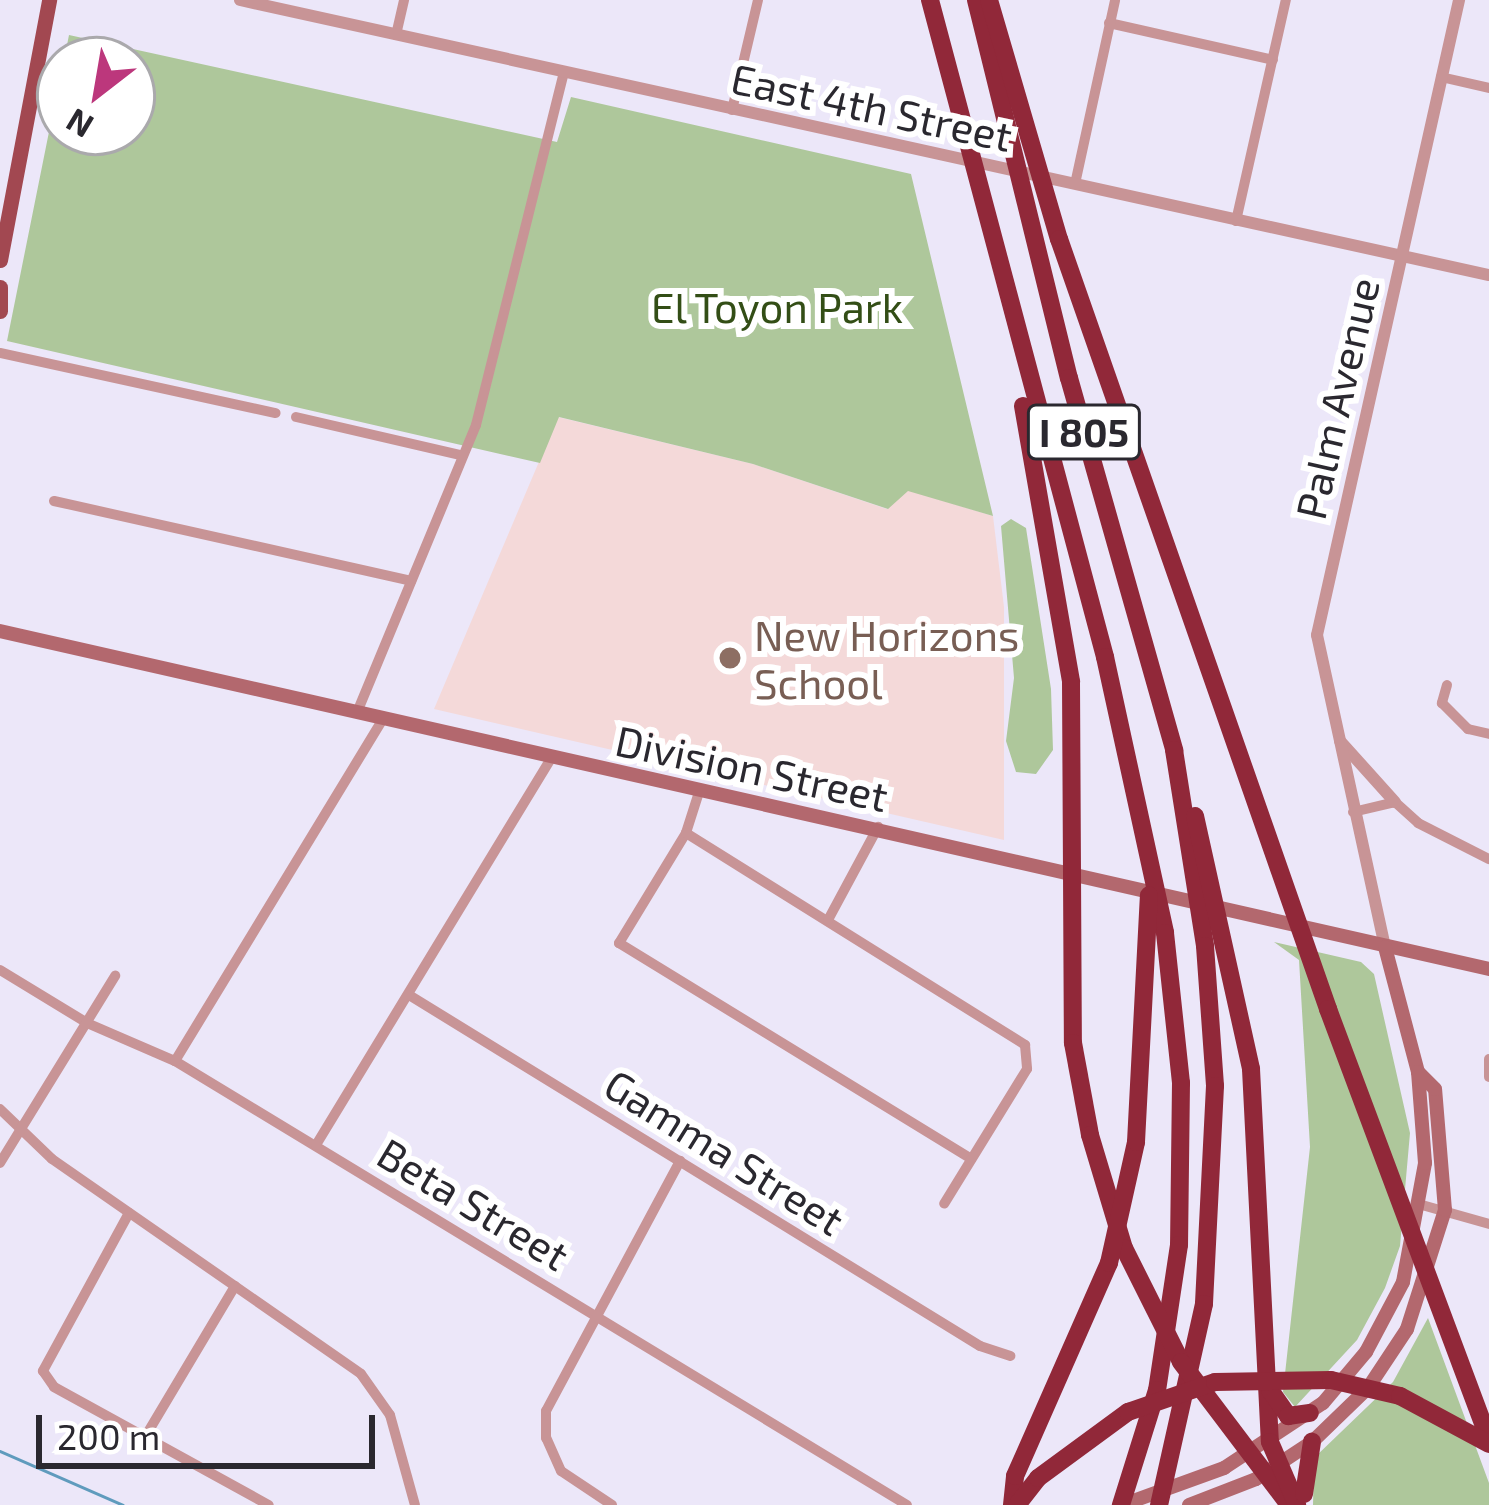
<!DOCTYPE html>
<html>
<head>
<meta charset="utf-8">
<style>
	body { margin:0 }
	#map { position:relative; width:1489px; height:1505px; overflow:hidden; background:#ece7f9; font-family:"Exo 2",sans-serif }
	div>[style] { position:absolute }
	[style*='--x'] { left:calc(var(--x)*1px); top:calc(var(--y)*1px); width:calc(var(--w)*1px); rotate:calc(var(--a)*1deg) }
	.education>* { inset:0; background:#f4d9d9 }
	.green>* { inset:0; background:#aec79b }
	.stream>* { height:3px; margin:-1.5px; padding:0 1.5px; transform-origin:1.5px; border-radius:1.5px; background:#5f9bbd }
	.minor>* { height:10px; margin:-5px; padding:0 5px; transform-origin:5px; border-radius:5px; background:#c89496 }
	.tertiary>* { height:12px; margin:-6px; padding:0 6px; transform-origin:6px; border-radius:6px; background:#c89496 }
	.secondary>* { height:14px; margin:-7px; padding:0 7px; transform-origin:7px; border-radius:7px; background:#b3686e }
	.primary>* { height:15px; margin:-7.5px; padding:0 7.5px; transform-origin:7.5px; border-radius:7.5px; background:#a24851 }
	.motorway>* { height:18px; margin:-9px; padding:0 9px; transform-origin:9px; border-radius:9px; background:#912839 }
	.dots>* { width:33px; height:33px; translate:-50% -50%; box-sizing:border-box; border:6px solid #fff; border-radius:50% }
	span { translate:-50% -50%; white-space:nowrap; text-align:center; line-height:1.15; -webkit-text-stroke:12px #fff; paint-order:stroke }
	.shield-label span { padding:3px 9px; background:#fff; border:3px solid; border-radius:9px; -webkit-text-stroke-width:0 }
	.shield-label { font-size:39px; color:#2a282f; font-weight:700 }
	.street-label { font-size:42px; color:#2a282f }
	.park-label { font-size:42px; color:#334e16 }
	.education-label { font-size:42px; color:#785e54 }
	.left { translate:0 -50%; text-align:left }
	.north { position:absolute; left:36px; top:36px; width:120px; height:120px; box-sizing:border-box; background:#fff; border:3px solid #aaa9ac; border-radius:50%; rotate:211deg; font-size:33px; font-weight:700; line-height:48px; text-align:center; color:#2a282f }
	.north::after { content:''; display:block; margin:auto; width:42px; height:54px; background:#bc377c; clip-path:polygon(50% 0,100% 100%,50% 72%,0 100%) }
	.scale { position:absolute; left:36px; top:1415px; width:339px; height:54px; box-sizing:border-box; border:6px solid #2a282f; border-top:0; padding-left:15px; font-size:36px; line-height:42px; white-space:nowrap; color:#2a282f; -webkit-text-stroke:9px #fff; paint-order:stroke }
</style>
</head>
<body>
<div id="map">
	<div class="education">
		<i style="clip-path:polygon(558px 417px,753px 464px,887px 509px,908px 490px,993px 516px,1004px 607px,1004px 840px,434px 709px)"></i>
	</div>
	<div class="green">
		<i style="clip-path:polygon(69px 35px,557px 142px,571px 97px,911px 174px,993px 516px,908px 491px,888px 509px,753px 464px,559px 417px,540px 463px,7px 341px,60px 77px,60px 132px,132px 132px,132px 60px,64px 60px)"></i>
		<i style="clip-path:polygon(1011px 519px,1026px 528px,1051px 689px,1053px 750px,1036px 774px,1016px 772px,1006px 741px,1014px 678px,1001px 526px)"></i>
		<i style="clip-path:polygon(1274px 942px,1361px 962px,1374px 974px,1410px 1133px,1400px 1246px,1385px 1288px,1357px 1340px,1295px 1407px,1283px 1392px,1310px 1147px,1299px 960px)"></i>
		<i style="clip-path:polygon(1428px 1318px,1489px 1483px,1489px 1505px,1313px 1505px,1314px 1458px,1393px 1382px)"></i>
	</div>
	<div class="stream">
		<i style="--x:0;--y:1451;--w:134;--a:23.7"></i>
	</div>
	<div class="minor">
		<i style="--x:1109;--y:23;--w:168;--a:12.7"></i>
		<i style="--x:396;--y:35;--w:36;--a:-77"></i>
		<i style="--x:1441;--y:77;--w:49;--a:12.9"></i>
		<i style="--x:732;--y:110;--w:113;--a:-76.7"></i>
		<i style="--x:1075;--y:184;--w:188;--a:-77.7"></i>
		<i style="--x:1236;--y:221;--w:227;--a:-77.3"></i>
		<i style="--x:0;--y:353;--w:282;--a:12.3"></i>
		<i style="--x:296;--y:417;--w:169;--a:13"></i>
		<i style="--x:54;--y:501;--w:366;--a:12.6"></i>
		<i style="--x:1447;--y:685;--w:19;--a:106"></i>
		<i style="--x:1442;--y:703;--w:37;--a:45"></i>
		<i style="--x:1468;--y:729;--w:22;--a:13"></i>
		<i style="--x:358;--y:710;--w:308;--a:-67.5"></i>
		<i style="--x:476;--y:425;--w:363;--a:-76"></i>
		<i style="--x:700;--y:789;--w:46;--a:107.7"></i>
		<i style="--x:686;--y:833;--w:129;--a:121.3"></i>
		<i style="--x:619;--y:943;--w:413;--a:31.5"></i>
		<i style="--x:1353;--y:812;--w:43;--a:-13.4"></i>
		<i style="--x:1395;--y:802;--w:31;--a:42"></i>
		<i style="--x:1418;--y:823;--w:80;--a:26.9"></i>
		<i style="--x:686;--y:833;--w:400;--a:32"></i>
		<i style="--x:1025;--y:1045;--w:24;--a:85"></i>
		<i style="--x:1027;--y:1069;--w:158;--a:121.6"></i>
		<i style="--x:828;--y:920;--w:106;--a:-61.7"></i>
		<i style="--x:0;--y:970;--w:102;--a:31.3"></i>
		<i style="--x:87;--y:1023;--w:96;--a:23.4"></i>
		<i style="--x:175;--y:1061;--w:856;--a:31.24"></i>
		<i style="--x:409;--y:995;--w:670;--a:31.58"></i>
		<i style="--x:980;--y:1346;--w:32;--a:18"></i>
		<i style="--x:1489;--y:1059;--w:18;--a:90"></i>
		<i style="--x:175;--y:1061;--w:403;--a:-58.7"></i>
		<i style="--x:0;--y:1109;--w:72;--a:43.9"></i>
		<i style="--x:52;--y:1159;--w:376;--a:34.8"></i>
		<i style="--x:361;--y:1374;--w:50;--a:54.7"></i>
		<i style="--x:390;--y:1415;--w:93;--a:74.5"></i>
		<i style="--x:316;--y:1145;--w:454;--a:-58.7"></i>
		<i style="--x:0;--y:1163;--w:220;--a:-58.4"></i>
		<i style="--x:1422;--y:1205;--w:70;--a:15.8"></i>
		<i style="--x:129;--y:1213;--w:180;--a:118.6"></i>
		<i style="--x:43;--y:1371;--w:19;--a:55"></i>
		<i style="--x:54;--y:1387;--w:245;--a:28.8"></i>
		<i style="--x:148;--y:1432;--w:170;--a:-59.2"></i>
		<i style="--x:612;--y:1505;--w:61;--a:-146.3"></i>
		<i style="--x:561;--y:1471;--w:36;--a:-114"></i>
		<i style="--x:546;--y:1438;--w:27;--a:-90"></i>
		<i style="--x:546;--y:1411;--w:284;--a:-61.8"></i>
	</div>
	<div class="tertiary">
		<i style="--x:240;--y:0;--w:1279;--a:12.42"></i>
		<i style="--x:1340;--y:741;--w:82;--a:48"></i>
		<i style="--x:1385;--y:947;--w:319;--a:-102.3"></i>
		<i style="--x:1317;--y:635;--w:651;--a:-77.39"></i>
	</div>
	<div class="secondary">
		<i style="--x:0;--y:631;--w:1527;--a:12.79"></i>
		<i style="--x:1122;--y:1505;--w:109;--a:-19.9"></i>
		<i style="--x:1224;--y:1468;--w:118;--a:-33.3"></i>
		<i style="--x:1323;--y:1403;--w:67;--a:-49.9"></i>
		<i style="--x:1366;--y:1352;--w:79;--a:-62.1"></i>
		<i style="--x:1403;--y:1282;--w:121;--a:-79.5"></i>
		<i style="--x:1425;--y:1163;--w:91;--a:-94.4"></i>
		<i style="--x:1418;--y:1072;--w:129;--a:-104.8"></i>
		<i style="--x:1189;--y:1505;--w:72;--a:-21.2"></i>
		<i style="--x:1256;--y:1479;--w:67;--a:-33.5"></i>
		<i style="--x:1312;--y:1442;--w:78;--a:-44"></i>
		<i style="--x:1368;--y:1388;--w:71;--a:-56.5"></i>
		<i style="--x:1407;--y:1329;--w:125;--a:-72.3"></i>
		<i style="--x:1445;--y:1210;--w:121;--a:-94.7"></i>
		<i style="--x:1435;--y:1089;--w:24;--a:-135"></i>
	</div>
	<div class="primary">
		<i style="--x:0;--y:260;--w:265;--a:-79.3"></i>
		<i style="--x:0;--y:287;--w:24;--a:90"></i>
	</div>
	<div class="motorway">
		<i style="--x:930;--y:0;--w:680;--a:75.08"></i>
		<i style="--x:1105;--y:657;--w:282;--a:77.7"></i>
		<i style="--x:1165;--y:933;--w:151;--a:83.9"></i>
		<i style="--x:1181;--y:1083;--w:162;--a:90.7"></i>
		<i style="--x:1179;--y:1245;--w:147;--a:98.6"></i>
		<i style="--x:1157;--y:1390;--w:121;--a:107.4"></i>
		<i style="--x:976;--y:0;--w:389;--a:76.2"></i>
		<i style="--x:1069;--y:378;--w:387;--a:74.2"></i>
		<i style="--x:1174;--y:750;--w:198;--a:81"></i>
		<i style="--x:1205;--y:946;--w:140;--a:85.9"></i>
		<i style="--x:1215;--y:1086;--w:218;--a:92.9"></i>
		<i style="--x:1204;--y:1304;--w:206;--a:102.6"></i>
		<i style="--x:989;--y:0;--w:249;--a:73.7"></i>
		<i style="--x:1059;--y:239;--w:816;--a:70.74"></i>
		<i style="--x:1328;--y:1009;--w:459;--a:69.5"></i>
		<i style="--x:1023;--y:406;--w:280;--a:80.1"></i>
		<i style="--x:1071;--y:682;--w:361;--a:89.7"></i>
		<i style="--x:1073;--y:1043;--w:94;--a:79.5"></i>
		<i style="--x:1090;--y:1135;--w:118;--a:73.3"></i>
		<i style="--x:1124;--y:1248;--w:127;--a:63.4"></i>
		<i style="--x:1181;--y:1362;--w:179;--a:52.9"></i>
		<i style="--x:1195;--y:816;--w:259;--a:77.5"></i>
		<i style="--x:1251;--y:1069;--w:373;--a:87.1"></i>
		<i style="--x:1270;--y:1442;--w:69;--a:66.8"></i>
		<i style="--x:1270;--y:1390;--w:32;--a:55"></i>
		<i style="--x:1288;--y:1416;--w:22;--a:-8"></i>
		<i style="--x:1304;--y:1494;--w:53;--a:-81.3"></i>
		<i style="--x:1012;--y:1505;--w:29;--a:-84"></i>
		<i style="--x:1015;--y:1476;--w:233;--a:-66.2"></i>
		<i style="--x:1109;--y:1263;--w:124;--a:-77.4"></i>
		<i style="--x:1136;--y:1142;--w:247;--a:-87"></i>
		<i style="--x:1017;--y:1505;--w:34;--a:-52"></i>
		<i style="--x:1038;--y:1478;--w:112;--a:-36.3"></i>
		<i style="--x:1128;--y:1412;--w:92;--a:-19"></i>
		<i style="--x:1215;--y:1382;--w:116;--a:-1"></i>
		<i style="--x:1331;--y:1380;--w:71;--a:13.1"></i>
		<i style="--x:1400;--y:1396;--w:101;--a:28.3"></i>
	</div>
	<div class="dots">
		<i style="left:730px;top:658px;background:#8d6e63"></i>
	</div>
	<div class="shield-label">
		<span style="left:1084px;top:432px">I 805</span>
	</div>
	<div class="street-label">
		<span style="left:872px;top:106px;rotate:12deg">East 4th Street</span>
		<span style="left:1336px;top:398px;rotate:-77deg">Palm Avenue</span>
		<span style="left:752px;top:767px;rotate:12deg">Division Street</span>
		<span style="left:725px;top:1151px;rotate:32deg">Gamma Street</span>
		<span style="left:474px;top:1203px;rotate:31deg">Beta Street</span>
	</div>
	<div class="park-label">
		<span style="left:777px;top:306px">El Toyon Park</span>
	</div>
	<div class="education-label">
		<span class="left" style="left:754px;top:658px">New Horizons<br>School</span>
	</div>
	<div class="north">N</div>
	<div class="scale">200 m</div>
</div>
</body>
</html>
